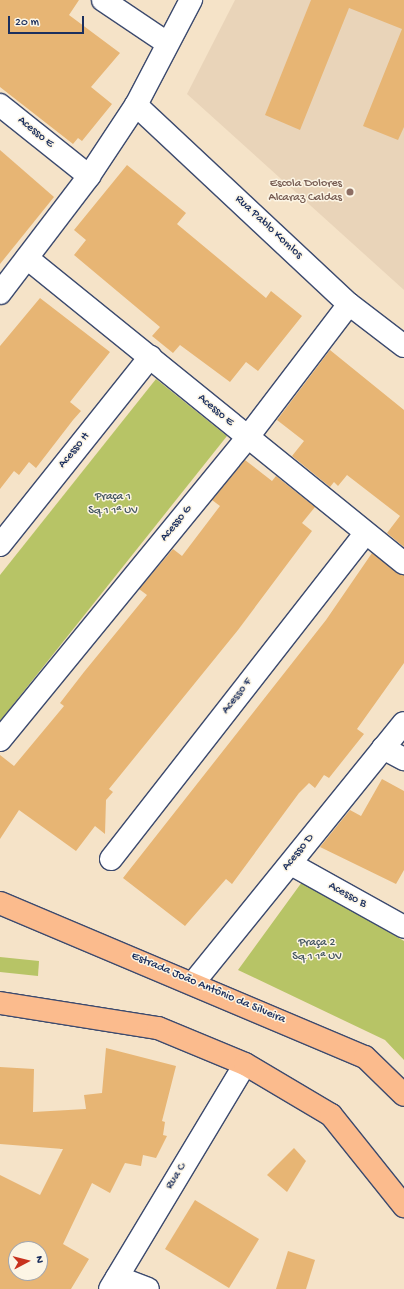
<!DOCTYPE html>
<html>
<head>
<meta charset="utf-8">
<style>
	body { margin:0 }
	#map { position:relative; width:404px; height:1289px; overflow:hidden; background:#f5e3c8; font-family:"Gochi Hand",sans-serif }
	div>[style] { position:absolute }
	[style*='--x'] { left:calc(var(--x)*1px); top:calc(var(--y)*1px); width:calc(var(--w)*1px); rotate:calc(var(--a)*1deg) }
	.built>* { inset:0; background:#e9d4b9 }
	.green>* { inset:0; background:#b7c466 }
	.building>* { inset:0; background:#e7b574 }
	.roads { filter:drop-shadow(1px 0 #3c4a6e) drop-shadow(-1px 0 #3c4a6e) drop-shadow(0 1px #3c4a6e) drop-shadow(0 -1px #3c4a6e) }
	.minor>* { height:22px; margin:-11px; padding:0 11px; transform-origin:11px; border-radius:11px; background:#fff }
	.major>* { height:22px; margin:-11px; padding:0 11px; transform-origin:11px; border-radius:11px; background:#fbbb8d }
	.dots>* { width:11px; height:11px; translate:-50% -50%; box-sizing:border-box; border:2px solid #fcf5e5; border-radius:50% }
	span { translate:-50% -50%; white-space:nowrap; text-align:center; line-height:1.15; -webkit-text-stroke:3px #fcf5e5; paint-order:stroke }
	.street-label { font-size:12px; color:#1b2f5e }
	.education-label { font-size:12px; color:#785e54 }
	.right { translate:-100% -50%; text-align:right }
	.park-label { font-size:12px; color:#425460 }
	.north { position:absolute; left:8px; top:1241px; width:40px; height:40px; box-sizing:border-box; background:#fcf5e5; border:1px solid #a2a6af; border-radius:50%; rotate:83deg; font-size:11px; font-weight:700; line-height:16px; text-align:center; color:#1b2f5e }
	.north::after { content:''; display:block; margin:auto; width:14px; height:18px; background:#c8321e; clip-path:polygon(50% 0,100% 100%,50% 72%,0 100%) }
	.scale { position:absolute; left:8px; top:16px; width:76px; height:18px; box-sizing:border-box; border:2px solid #1b2f5e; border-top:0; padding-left:5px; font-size:12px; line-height:14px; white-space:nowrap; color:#1b2f5e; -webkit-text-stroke:3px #fcf5e5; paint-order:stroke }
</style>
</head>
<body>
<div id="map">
	<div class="built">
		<i style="clip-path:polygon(235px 0,404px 0,404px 290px,187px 94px)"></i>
	</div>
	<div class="green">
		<i style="clip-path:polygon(156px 379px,227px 436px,0 721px,0 575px)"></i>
		<i style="clip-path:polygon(302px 882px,404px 941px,404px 1060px,385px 1040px,238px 970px)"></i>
		<i style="clip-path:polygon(0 957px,39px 961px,38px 976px,0 972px)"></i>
	</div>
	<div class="building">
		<i style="clip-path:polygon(0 0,79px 0,69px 15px,120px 53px,91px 87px,112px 104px,82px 141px,78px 138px,73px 144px,0 87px)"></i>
		<i style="clip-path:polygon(311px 0,404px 0,404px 127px,398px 140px,363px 126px,402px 29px,349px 8px,300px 130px,265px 115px)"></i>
		<i style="clip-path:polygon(0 150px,54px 197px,0 264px)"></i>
		<i style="clip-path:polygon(127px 165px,186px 213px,177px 224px,266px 298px,271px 291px,302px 316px,258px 371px,246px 362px,230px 382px,180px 345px,173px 353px,152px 336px,160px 327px,74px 255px,86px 240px,74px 230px)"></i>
		<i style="clip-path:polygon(40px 298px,110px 352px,70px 402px,81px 411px,73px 420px,36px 468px,29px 462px,19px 475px,14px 471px,0 489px,0 346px)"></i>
		<i style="clip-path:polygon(330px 350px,404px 410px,404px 547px,387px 533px,400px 516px,347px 475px,338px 486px,334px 482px,330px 487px,292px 456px,304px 441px,277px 420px)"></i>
		<i style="clip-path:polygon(245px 460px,272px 481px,276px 476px,315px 507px,302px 523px,312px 531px,238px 630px,109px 789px,113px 792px,106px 800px,105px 834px,95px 826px,76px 851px,19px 810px,0 839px,0 755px,14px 766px,64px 706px,60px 703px,84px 672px,147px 595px,139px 589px,173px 549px,182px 556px,220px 506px,212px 500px)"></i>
		<i style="clip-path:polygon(372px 553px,404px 575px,404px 663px,357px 729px,364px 734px,329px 778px,324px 775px,315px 788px,309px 783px,299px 793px,232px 884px,226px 879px,185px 926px,123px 878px,326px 620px)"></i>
		<i style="clip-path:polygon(382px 779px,404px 791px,404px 870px,396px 884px,320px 847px,350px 810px,361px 816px)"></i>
		<i style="clip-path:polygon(evenodd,106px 1048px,176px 1066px,162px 1121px,165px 1122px,163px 1135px,167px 1136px,156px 1158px,143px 1155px,141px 1166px,125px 1163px,110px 1193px,92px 1183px,63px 1244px,89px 1259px,71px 1289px,0 1289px,0 1175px,40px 1195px,63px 1149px,0 1144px,0 1067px,34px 1069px,33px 1112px,86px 1109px,84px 1095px,102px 1093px,106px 1048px,16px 1249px,40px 1249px,40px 1273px,16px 1273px,16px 1249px)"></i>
		<i style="clip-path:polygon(294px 1148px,306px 1161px,287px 1192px,267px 1175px)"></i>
		<i style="clip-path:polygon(195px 1200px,259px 1239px,229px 1288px,165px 1249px)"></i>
		<i style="clip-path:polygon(288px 1251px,315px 1260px,306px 1289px,276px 1289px)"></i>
	</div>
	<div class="roads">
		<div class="minor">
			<i style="--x:103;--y:0;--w:77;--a:33.9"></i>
			<i style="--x:0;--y:105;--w:114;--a:38.6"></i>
			<i style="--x:136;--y:105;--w:291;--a:43.1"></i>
			<i style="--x:349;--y:304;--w:69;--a:37.4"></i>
			<i style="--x:27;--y:258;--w:485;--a:39"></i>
			<i style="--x:0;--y:293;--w:147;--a:-52.7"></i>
			<i style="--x:89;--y:176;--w:85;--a:-56.5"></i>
			<i style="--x:136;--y:105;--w:119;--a:-62.4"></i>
			<i style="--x:0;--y:545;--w:241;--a:-51.4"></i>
			<i style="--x:0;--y:740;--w:390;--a:-50.7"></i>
			<i style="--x:247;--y:438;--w:168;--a:-52.7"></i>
			<i style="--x:383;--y:748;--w:24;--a:28"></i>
			<i style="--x:111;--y:859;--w:412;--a:-52"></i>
			<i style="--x:291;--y:864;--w:129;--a:29.1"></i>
			<i style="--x:194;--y:982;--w:333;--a:-51"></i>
			<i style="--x:117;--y:1277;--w:33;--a:21"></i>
			<i style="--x:110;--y:1289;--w:262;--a:-59"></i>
		</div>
		<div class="major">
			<i style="--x:0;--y:903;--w:396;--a:22.9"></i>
			<i style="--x:365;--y:1057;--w:54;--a:44.3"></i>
			<i style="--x:0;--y:1003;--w:160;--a:9"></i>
			<i style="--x:158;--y:1028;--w:94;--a:22.5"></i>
			<i style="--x:245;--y:1064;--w:100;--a:30.7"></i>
			<i style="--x:331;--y:1115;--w:117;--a:51.3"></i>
		</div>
	</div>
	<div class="dots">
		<i style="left:350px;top:192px;background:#8d6e63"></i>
	</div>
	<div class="street-label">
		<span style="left:35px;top:133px;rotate:39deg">Acesso E</span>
		<span style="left:268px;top:228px;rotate:43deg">Rua Pablo Komlos</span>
		<span style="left:215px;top:411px;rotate:40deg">Acesso E</span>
		<span style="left:75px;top:451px;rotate:-51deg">Acesso H</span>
		<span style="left:177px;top:524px;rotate:-51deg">Acesso G</span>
		<span style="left:238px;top:697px;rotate:-52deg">Acesso F</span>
		<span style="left:299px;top:853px;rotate:-51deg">Acesso D</span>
		<span style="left:347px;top:896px;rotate:29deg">Acesso B</span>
		<span style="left:208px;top:989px;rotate:23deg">Estrada João Antônio da Silveira</span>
		<span style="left:177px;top:1177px;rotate:-59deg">Rua C</span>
	</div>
	<div class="education-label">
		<span class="right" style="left:342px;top:192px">Escola Dolores<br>Alcaraz Caldas</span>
	</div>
	<div class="park-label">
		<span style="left:113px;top:505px">Praça 1<br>Sq 1 1ª UV</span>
		<span style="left:317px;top:951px">Praça 2<br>Sq 1 1ª UV</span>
	</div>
	<div class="north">N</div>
	<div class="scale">20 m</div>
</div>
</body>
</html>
